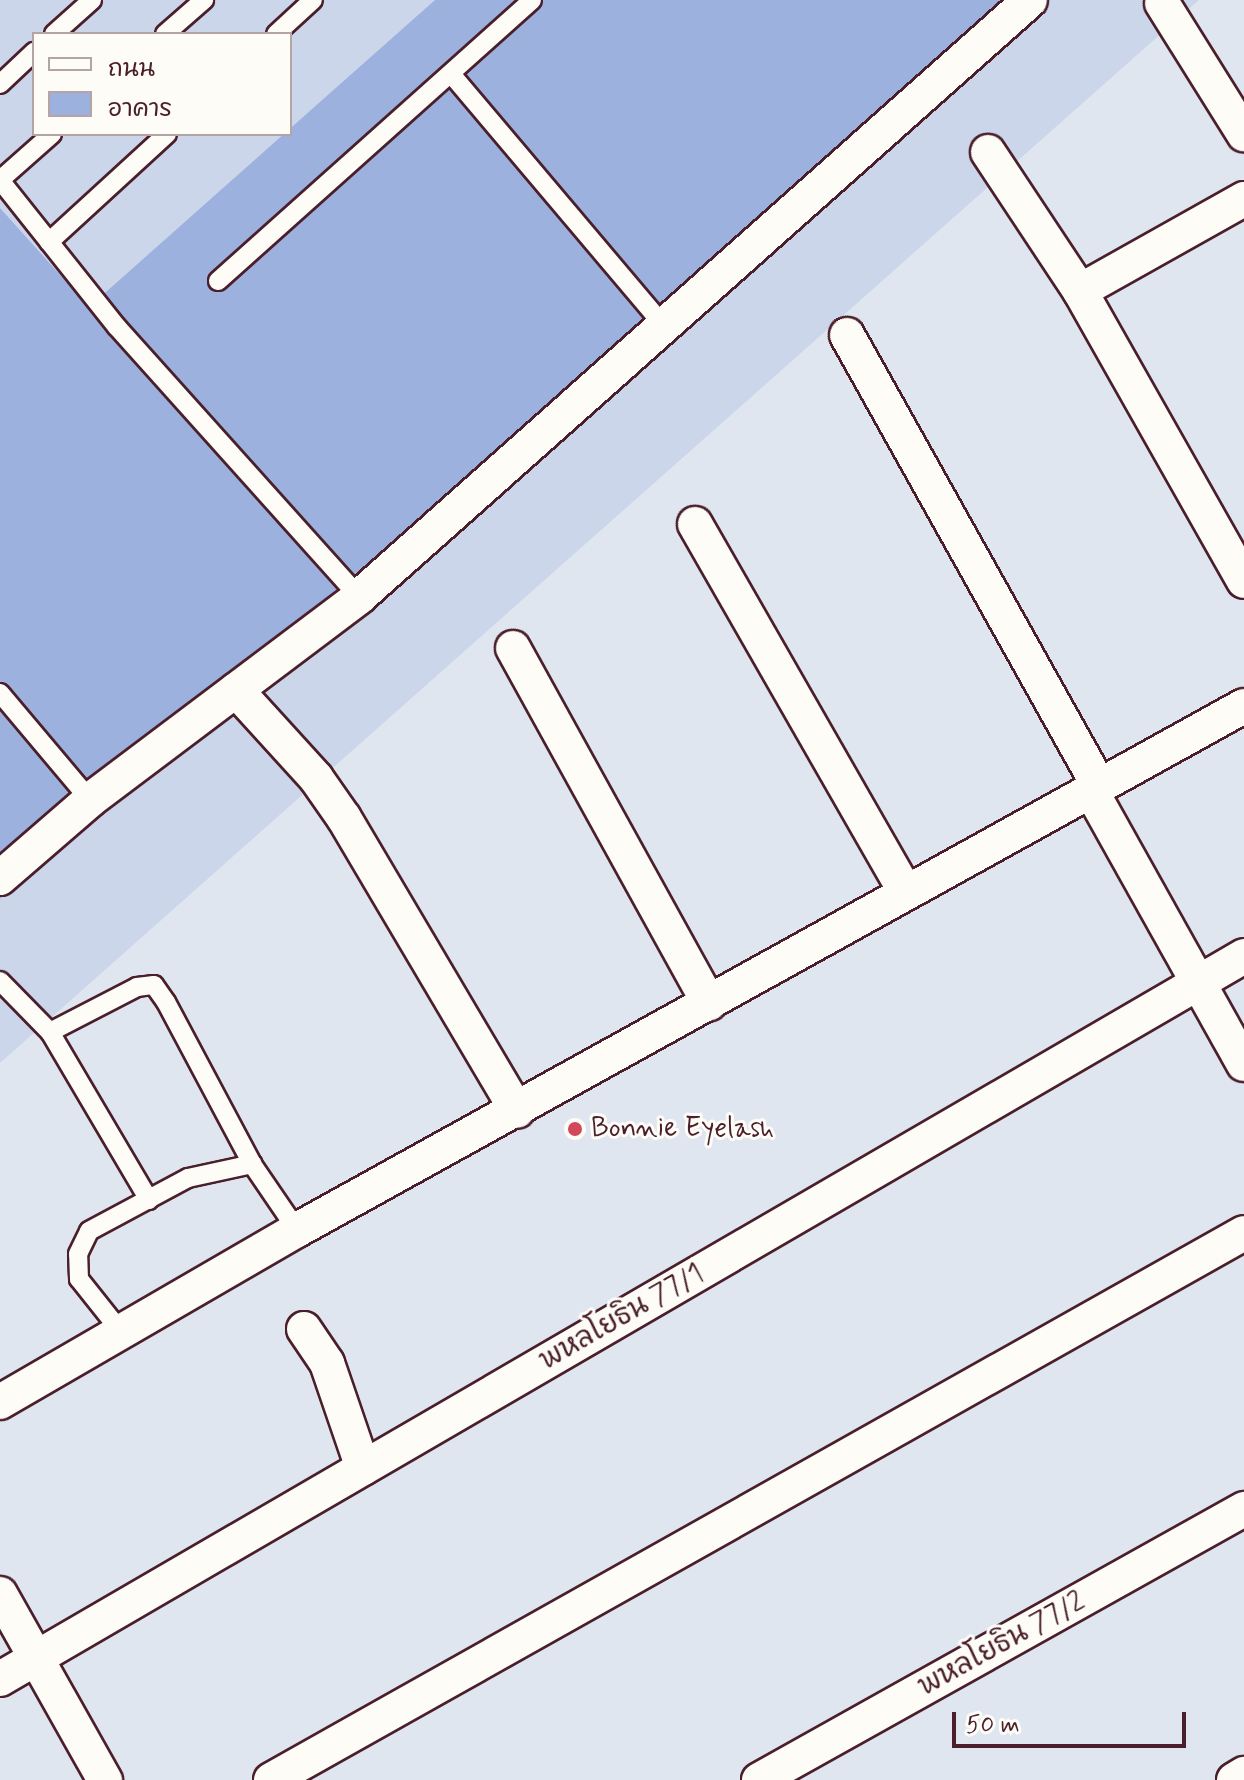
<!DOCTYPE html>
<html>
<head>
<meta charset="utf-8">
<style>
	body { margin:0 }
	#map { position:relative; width:1244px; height:1780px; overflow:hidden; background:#e0e6f0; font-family:Mynerve,"Playpen Sans Thai",sans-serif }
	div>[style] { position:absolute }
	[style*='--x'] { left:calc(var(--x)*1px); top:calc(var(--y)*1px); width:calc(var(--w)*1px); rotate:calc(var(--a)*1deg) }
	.built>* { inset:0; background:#ccd6eb }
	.building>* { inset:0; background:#9db1df }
	.roads { filter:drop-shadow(2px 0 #4a1f2b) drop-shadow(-2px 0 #4a1f2b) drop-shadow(0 2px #4a1f2b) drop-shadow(0 -2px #4a1f2b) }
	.lane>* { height:18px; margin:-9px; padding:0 9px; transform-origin:9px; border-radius:9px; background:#fdfcf7 }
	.street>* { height:34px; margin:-17px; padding:0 17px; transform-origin:17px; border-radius:17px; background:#fdfcf7 }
	.dots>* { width:22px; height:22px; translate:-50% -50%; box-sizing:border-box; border:4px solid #fdfcf7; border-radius:50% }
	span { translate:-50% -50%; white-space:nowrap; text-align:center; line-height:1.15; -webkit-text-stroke:6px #fdfcf7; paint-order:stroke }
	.poi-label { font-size:28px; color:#4a1f2b }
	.left { translate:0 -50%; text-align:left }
	.street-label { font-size:28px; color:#4a1f2b }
	.legend { position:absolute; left:32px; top:32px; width:260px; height:104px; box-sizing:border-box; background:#fdfcf7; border:2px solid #b5a4a5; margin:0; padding:10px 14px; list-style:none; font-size:24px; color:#4a1f2b }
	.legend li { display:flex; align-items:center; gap:16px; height:40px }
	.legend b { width:40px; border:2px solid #b5a4a5 }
	.scale { position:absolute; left:952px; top:1712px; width:234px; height:36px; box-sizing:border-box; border:4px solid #4a1f2b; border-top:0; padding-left:10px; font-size:24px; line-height:28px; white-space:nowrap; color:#4a1f2b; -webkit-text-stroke:6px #fdfcf7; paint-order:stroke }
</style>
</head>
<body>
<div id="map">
	<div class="built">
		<i style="clip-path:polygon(evenodd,0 0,1199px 0,0 1063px,0 0,34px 34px,290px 34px,290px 134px,34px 134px,34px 34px)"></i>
	</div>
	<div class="building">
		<i style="clip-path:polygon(435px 0,1013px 0,0 899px,0 208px,89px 307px)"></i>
	</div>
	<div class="roads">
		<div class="lane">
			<i style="--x:54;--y:34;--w:51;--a:-41.8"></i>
			<i style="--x:165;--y:34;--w:52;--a:-41.1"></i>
			<i style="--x:276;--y:34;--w:50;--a:-42.6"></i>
			<i style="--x:452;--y:75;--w:327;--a:49.8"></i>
			<i style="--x:0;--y:84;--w:47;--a:-43.3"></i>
			<i style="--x:52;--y:134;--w:69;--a:138.5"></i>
			<i style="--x:0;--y:180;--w:188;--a:51.5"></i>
			<i style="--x:117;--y:327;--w:363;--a:48.1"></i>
			<i style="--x:49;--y:242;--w:160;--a:-42.5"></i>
			<i style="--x:218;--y:281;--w:421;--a:-41.8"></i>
			<i style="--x:0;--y:693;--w:140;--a:49.9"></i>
			<i style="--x:0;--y:981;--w:71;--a:45.6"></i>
			<i style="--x:149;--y:1200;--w:195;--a:-120.5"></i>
			<i style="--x:50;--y:1032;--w:98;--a:-27.3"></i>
			<i style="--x:137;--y:987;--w:17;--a:-7"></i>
			<i style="--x:154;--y:985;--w:21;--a:55"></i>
			<i style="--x:166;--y:1002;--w:183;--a:62"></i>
			<i style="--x:122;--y:1333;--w:69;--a:-128.5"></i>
			<i style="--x:79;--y:1279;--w:25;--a:-92"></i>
			<i style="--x:78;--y:1254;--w:25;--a:-64"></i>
			<i style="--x:89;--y:1231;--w:112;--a:-28.2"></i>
			<i style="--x:188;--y:1178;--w:66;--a:-12.3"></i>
			<i style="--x:252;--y:1164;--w:80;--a:55.7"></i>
		</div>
		<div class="street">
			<i style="--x:1162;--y:3;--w:155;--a:58"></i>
			<i style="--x:988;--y:152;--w:167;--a:56.5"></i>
			<i style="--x:1080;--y:291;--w:333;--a:60.5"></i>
			<i style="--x:1080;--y:291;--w:188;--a:-29.3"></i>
			<i style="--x:847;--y:335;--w:514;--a:60.79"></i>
			<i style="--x:695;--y:524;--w:424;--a:60.2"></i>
			<i style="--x:513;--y:648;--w:406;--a:61.1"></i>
			<i style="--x:236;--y:690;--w:119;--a:47.7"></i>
			<i style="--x:316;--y:778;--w:49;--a:55"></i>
			<i style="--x:344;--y:818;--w:340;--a:59.4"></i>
			<i style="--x:1090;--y:789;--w:315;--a:60.8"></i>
			<i style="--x:0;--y:878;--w:119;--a:-40.9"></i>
			<i style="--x:90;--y:800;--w:337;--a:-37"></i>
			<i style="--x:359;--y:597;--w:898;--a:-41.66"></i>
			<i style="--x:304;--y:1329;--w:41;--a:55.9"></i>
			<i style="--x:327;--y:1363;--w:111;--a:71.1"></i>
			<i style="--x:0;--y:1402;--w:343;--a:-30.1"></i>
			<i style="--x:297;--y:1230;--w:1082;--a:-28.96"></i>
			<i style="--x:0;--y:1594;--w:214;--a:60.6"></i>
			<i style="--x:0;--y:1679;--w:1439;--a:-30.16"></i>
			<i style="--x:271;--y:1780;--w:1116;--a:-29.34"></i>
			<i style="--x:759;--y:1780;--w:556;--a:-29.19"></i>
			<i style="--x:1234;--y:1780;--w:12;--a:-31"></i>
		</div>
	</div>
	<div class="dots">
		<i style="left:575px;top:1129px;background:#d1495b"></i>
	</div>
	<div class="poi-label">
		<span class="left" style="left:591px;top:1129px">Bonnie Eyelash</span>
	</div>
	<div class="street-label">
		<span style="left:622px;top:1318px;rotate:-30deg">พหลโยธิน 77/1</span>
		<span style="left:1002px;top:1645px;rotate:-29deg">พหลโยธิน 77/2</span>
	</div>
	<ul class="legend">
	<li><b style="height:10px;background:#fdfcf7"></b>ถนน</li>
	<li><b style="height:22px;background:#9db1df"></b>อาคาร</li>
	</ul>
	<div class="scale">50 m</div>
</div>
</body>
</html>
